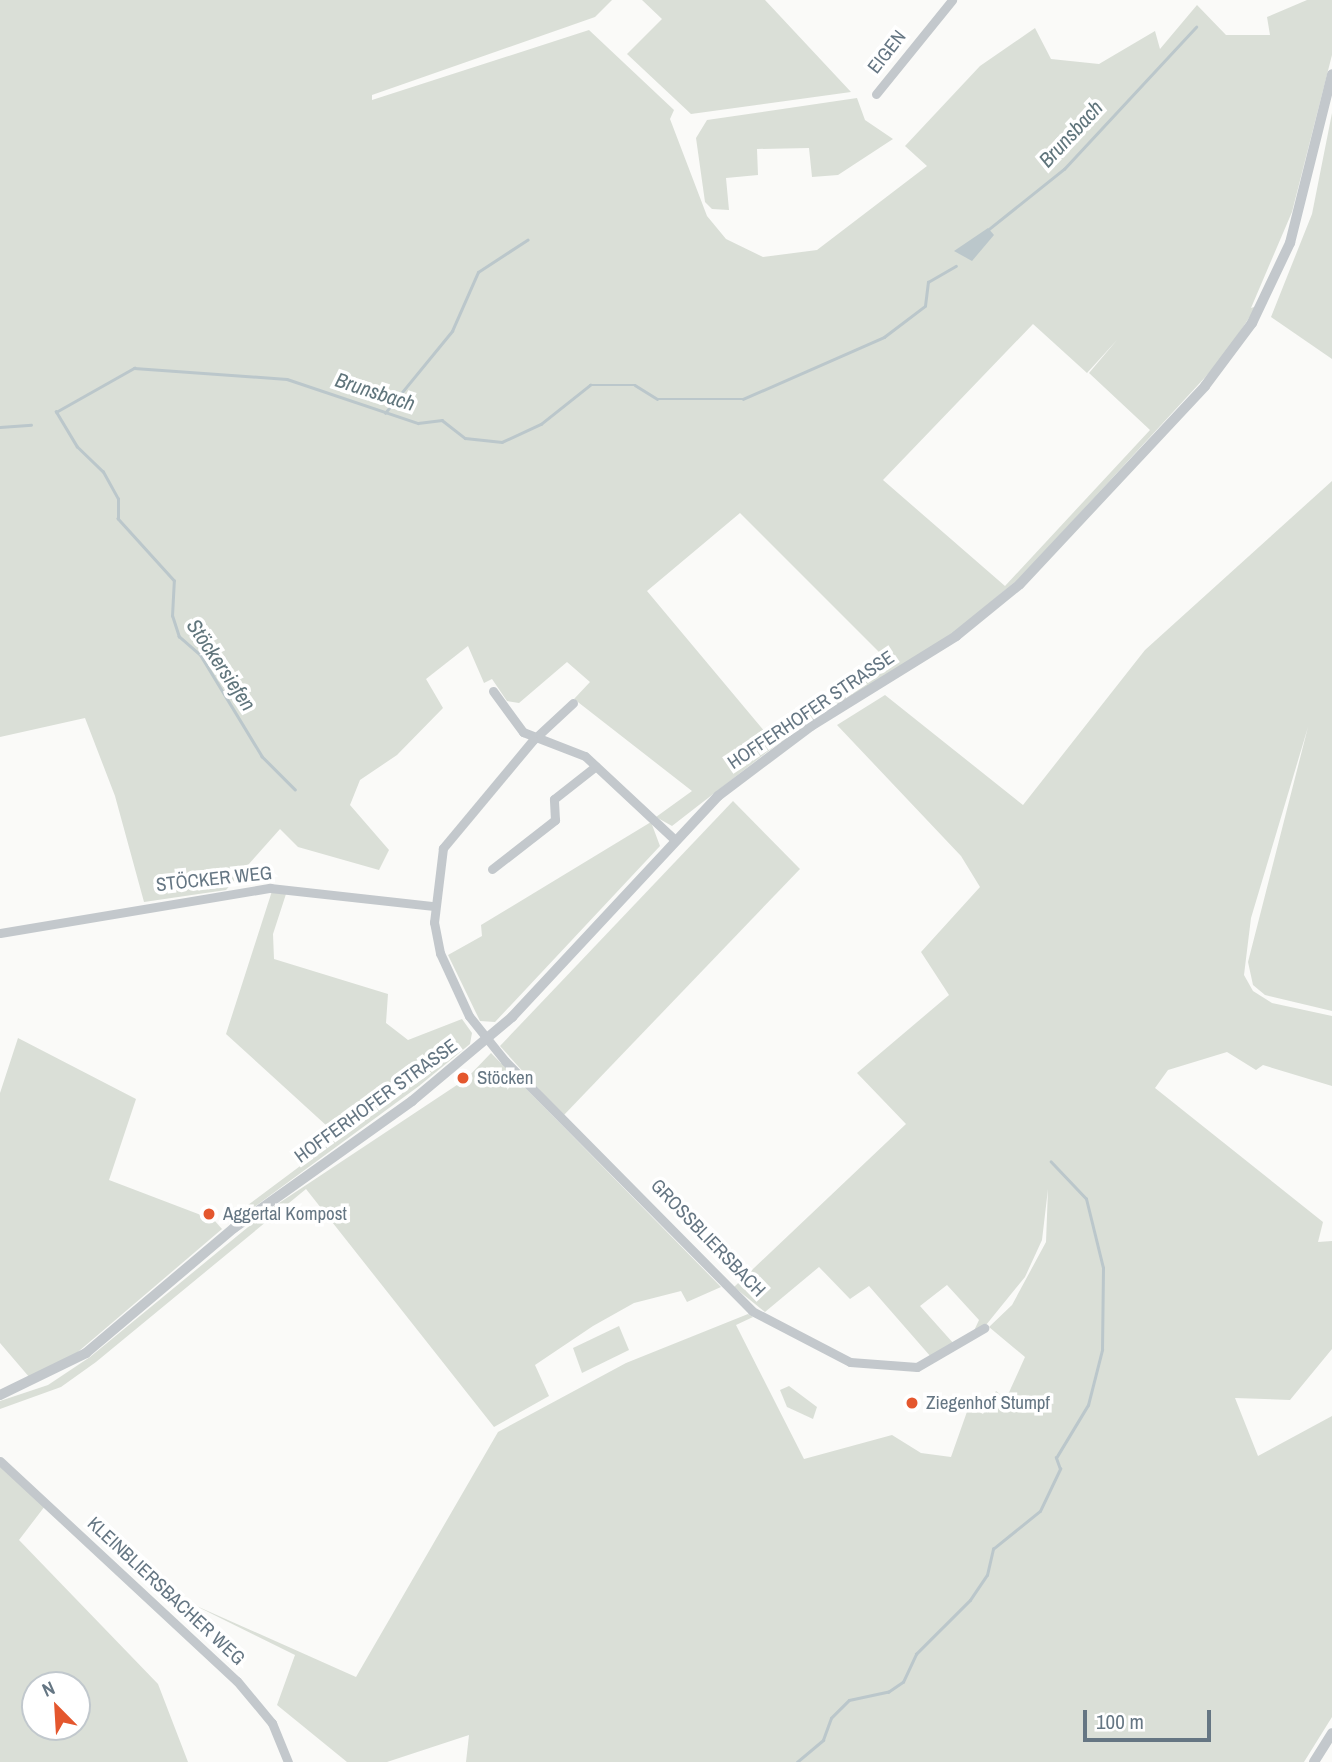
<!DOCTYPE html>
<html>
<head>
<meta charset="utf-8">
<style>
	body { margin:0 }
	#map { position:relative; width:1332px; height:1762px; overflow:hidden; background:#fafaf8; font-family:"Archivo Narrow",sans-serif }
	div>[style] { position:absolute }
	[style*='--x'] { left:calc(var(--x)*1px); top:calc(var(--y)*1px); width:calc(var(--w)*1px); rotate:calc(var(--a)*1deg) }
	.green>* { inset:0; background:#dadfd7 }
	.water>* { inset:0; background:#bbc7cb }
	.stream>* { height:2.5px; margin:-1.25px; padding:0 1.25px; transform-origin:1.25px; border-radius:1.25px; background:#bbc7cb }
	.minor>* { height:9px; margin:-4.5px; padding:0 4.5px; transform-origin:4.5px; border-radius:4.5px; background:#c3c8cc }
	.tertiary>* { height:10px; margin:-5px; padding:0 5px; transform-origin:5px; border-radius:5px; background:#c3c8cc }
	.dots>* { width:19px; height:19px; translate:-50% -50%; box-sizing:border-box; border:4px solid #fff; border-radius:50% }
	span { translate:-50% -50%; white-space:nowrap; text-align:center; line-height:1.15; -webkit-text-stroke:7px #fff; paint-order:stroke }
	.street-label { font-size:19px; color:#657683 }
	.poi-label { font-size:19px; color:#657683 }
	.left { translate:0 -50%; text-align:left }
	.water-label { font-size:21px; color:#60757c; font-style:italic }
	.north { position:absolute; left:21px; top:1671px; width:70px; height:70px; box-sizing:border-box; background:#fff; border:2px solid #c1c8cd; border-radius:50%; rotate:336deg; font-size:19px; font-weight:700; line-height:28px; text-align:center; color:#657683 }
	.north::after { content:''; display:block; margin:auto; width:24px; height:32px; background:#e4572e; clip-path:polygon(50% 0,100% 100%,50% 72%,0 100%) }
	.scale { position:absolute; left:1083px; top:1710px; width:128px; height:32px; box-sizing:border-box; border:4px solid #657683; border-top:0; padding-left:9px; font-size:21px; line-height:24px; white-space:nowrap; color:#657683; -webkit-text-stroke:5px #fff; paint-order:stroke }
</style>
</head>
<body>
<div id="map">
	<div class="green">
		<i style="clip-path:polygon(evenodd,0 0,612px 0,595px 17px,372px 95px,372px 100px,589px 30px,674px 110px,670px 119px,707px 216px,726px 239px,763px 257px,817px 250px,927px 166px,905px 146px,980px 66px,1035px 28px,1051px 59px,1099px 64px,1155px 31px,1160px 49px,1197px 5px,1226px 35px,1270px 35px,1267px 17px,1307px 0,1332px 0,1332px 55px,1292px 212px,1251px 308px,1257px 306px,1221px 360px,1022px 576px,956px 631px,775px 746px,672px 826px,656px 817px,692px 791px,574px 699px,590px 682px,567px 662px,519px 703px,507px 701px,492px 679px,484px 683px,468px 646px,426px 679px,443px 708px,397px 755px,360px 780px,350px 805px,389px 850px,379px 870px,298px 847px,280px 829px,226px 890px,144px 902px,115px 796px,85px 718px,0 737px,0 0,1033px 324px,1087px 373px,1117px 340px,1089px 373px,1150px 430px,1005px 586px,883px 480px,1033px 324px,0 0,740px 513px,891px 664px,770px 738px,647px 591px,740px 513px)"></i>
		<i style="clip-path:polygon(642px 0,765px 0,851px 92px,691px 114px,627px 54px,662px 19px)"></i>
		<i style="clip-path:polygon(857px 98px,865px 120px,893px 139px,838px 175px,812px 177px,809px 148px,757px 149px,758px 175px,726px 178px,729px 210px,712px 209px,705px 202px,696px 138px,707px 120px)"></i>
		<i style="clip-path:polygon(1332px 113px,1332px 359px,1271px 317px,1312px 214px)"></i>
		<i style="clip-path:polygon(1332px 481px,1332px 1011px,1265px 995px,1253px 985px,1248px 962px,1308px 727px,1251px 918px,1244px 975px,1253px 991px,1272px 1003px,1332px 1016px,1332px 1086px,1263px 1065px,1256px 1070px,1227px 1052px,1168px 1070px,1155px 1088px,1323px 1222px,1318px 1242px,1332px 1241px,1332px 1349px,1290px 1400px,1235px 1398px,1258px 1456px,1332px 1416px,1332px 1717px,1304px 1762px,466px 1762px,469px 1735px,387px 1762px,347px 1762px,277px 1705px,295px 1655px,192px 1604px,356px 1677px,498px 1432px,626px 1363px,748px 1314px,753px 1317px,736px 1325px,804px 1459px,892px 1435px,921px 1453px,951px 1457px,969px 1406px,983px 1414px,996px 1391px,1006px 1399px,1025px 1357px,989px 1327px,1012px 1305px,1046px 1242px,1048px 1189px,1042px 1240px,1025px 1277px,986px 1325px,972px 1335px,979px 1320px,947px 1285px,920px 1306px,954px 1344px,931px 1357px,869px 1286px,850px 1299px,819px 1267px,765px 1312px,734px 1287px,906px 1124px,857px 1073px,949px 995px,921px 952px,980px 887px,961px 856px,837px 725px,885px 695px,1023px 805px,1145px 650px)"></i>
		<i style="clip-path:polygon(733px 801px,800px 869px,563px 1116px,500px 1046px)"></i>
		<i style="clip-path:polygon(651px 822px,660px 846px,495px 1022px,480px 1021px,448px 955px,482px 936px,481px 925px)"></i>
		<i style="clip-path:polygon(272px 891px,286px 894px,273px 934px,274px 959px,388px 994px,386px 1023px,408px 1040px,462px 1019px,472px 1033px,470px 1044px,419px 1086px,249px 1211px,244px 1208px,339px 1137px,226px 1034px)"></i>
		<i style="clip-path:polygon(18px 1038px,136px 1099px,109px 1180px,214px 1220px,222px 1229px,72px 1357px,30px 1378px,0 1343px,0 1093px)"></i>
		<i style="clip-path:polygon(491px 1053px,721px 1287px,687px 1302px,681px 1291px,634px 1303px,593px 1326px,535px 1365px,549px 1396px,494px 1427px,306px 1189px,96px 1362px,61px 1387px,0 1409px,0 1401px,48px 1385px,90px 1357px,270px 1209px,466px 1079px)"></i>
		<i style="clip-path:polygon(619px 1326px,629px 1350px,582px 1373px,573px 1348px)"></i>
		<i style="clip-path:polygon(789px 1386px,817px 1407px,813px 1419px,787px 1407px,780px 1390px)"></i>
		<i style="clip-path:polygon(evenodd,0 1465px,45px 1506px,19px 1540px,158px 1684px,188px 1762px,0 1762px,0 1465px,35px 1685px,77px 1685px,77px 1727px,35px 1727px,35px 1685px)"></i>
	</div>
	<div class="water">
		<i style="clip-path:polygon(988px 228px,994px 235px,972px 261px,954px 251px)"></i>
	</div>
	<div class="stream">
		<i style="--x:989;--y:229;--w:96;--a:-38.7"></i>
		<i style="--x:1064;--y:169;--w:194;--a:-47.1"></i>
		<i style="--x:385;--y:413;--w:106;--a:-50.7"></i>
		<i style="--x:452;--y:331;--w:64;--a:-66.2"></i>
		<i style="--x:478;--y:272;--w:59;--a:-33.1"></i>
		<i style="--x:0;--y:427;--w:31;--a:-4"></i>
		<i style="--x:295;--y:790;--w:47;--a:-135"></i>
		<i style="--x:262;--y:757;--w:119;--a:-121.3"></i>
		<i style="--x:200;--y:655;--w:28;--a:-139"></i>
		<i style="--x:179;--y:637;--w:22;--a:-108"></i>
		<i style="--x:172;--y:616;--w:35;--a:-87"></i>
		<i style="--x:174;--y:581;--w:84;--a:-132.1"></i>
		<i style="--x:118;--y:519;--w:20;--a:-90"></i>
		<i style="--x:118;--y:499;--w:31;--a:-119"></i>
		<i style="--x:103;--y:472;--w:36;--a:-136"></i>
		<i style="--x:77;--y:447;--w:41;--a:-121"></i>
		<i style="--x:56;--y:412;--w:90;--a:-29.4"></i>
		<i style="--x:134;--y:368;--w:153;--a:4.1"></i>
		<i style="--x:287;--y:379;--w:138;--a:18.6"></i>
		<i style="--x:418;--y:423;--w:24;--a:-7"></i>
		<i style="--x:442;--y:420;--w:29;--a:38"></i>
		<i style="--x:465;--y:438;--w:37;--a:6"></i>
		<i style="--x:502;--y:442;--w:43;--a:-24.8"></i>
		<i style="--x:541;--y:424;--w:63;--a:-38.5"></i>
		<i style="--x:590;--y:385;--w:45;--a:0"></i>
		<i style="--x:635;--y:385;--w:26;--a:32"></i>
		<i style="--x:657;--y:399;--w:86;--a:0"></i>
		<i style="--x:743;--y:399;--w:154;--a:-23.7"></i>
		<i style="--x:884;--y:337;--w:51;--a:-37.1"></i>
		<i style="--x:925;--y:306;--w:24;--a:-83"></i>
		<i style="--x:928;--y:282;--w:32;--a:-30"></i>
		<i style="--x:797;--y:1762;--w:34;--a:-40"></i>
		<i style="--x:823;--y:1740;--w:23;--a:-70"></i>
		<i style="--x:831;--y:1718;--w:25;--a:-45"></i>
		<i style="--x:849;--y:1700;--w:40;--a:-12"></i>
		<i style="--x:888;--y:1692;--w:18;--a:-34"></i>
		<i style="--x:903;--y:1682;--w:31;--a:-65"></i>
		<i style="--x:916;--y:1654;--w:76;--a:-45"></i>
		<i style="--x:970;--y:1600;--w:30;--a:-56"></i>
		<i style="--x:987;--y:1575;--w:27;--a:-77"></i>
		<i style="--x:993;--y:1549;--w:60;--a:-39"></i>
		<i style="--x:1040;--y:1511;--w:47;--a:-64.5"></i>
		<i style="--x:1060;--y:1469;--w:12;--a:-110"></i>
		<i style="--x:1056;--y:1458;--w:62;--a:-58.9"></i>
		<i style="--x:1088;--y:1405;--w:57;--a:-75.7"></i>
		<i style="--x:1102;--y:1350;--w:82;--a:-89.3"></i>
		<i style="--x:1103;--y:1268;--w:71;--a:-103.8"></i>
		<i style="--x:1086;--y:1199;--w:51;--a:-133.4"></i>
	</div>
	<div class="minor">
		<i style="--x:876;--y:94;--w:121;--a:-51"></i>
		<i style="--x:493;--y:691;--w:51;--a:53.8"></i>
		<i style="--x:523;--y:732;--w:66;--a:21.2"></i>
		<i style="--x:585;--y:756;--w:120;--a:43"></i>
		<i style="--x:573;--y:703;--w:54;--a:137.2"></i>
		<i style="--x:533;--y:740;--w:141;--a:129.8"></i>
		<i style="--x:443;--y:848;--w:75;--a:96.9"></i>
		<i style="--x:434;--y:922;--w:32;--a:79"></i>
		<i style="--x:440;--y:953;--w:69;--a:65.3"></i>
		<i style="--x:469;--y:1016;--w:58;--a:51.3"></i>
		<i style="--x:505;--y:1061;--w:351;--a:45.3"></i>
		<i style="--x:752;--y:1311;--w:110;--a:27.5"></i>
		<i style="--x:850;--y:1362;--w:67;--a:4.3"></i>
		<i style="--x:917;--y:1367;--w:78;--a:-30.2"></i>
		<i style="--x:492;--y:869;--w:80;--a:-37.9"></i>
		<i style="--x:555;--y:820;--w:21;--a:-93"></i>
		<i style="--x:554;--y:799;--w:53;--a:-38.2"></i>
		<i style="--x:0;--y:933;--w:274;--a:-9.5"></i>
		<i style="--x:270;--y:888;--w:165;--a:6.3"></i>
		<i style="--x:0;--y:1461;--w:323;--a:42.9"></i>
		<i style="--x:237;--y:1681;--w:55;--a:50.2"></i>
		<i style="--x:272;--y:1723;--w:42;--a:67.7"></i>
	</div>
	<div class="tertiary">
		<i style="--x:0;--y:1395;--w:96;--a:-26"></i>
		<i style="--x:86;--y:1353;--w:194;--a:-40.2"></i>
		<i style="--x:234;--y:1228;--w:219;--a:-35.5"></i>
		<i style="--x:412;--y:1101;--w:131;--a:-40"></i>
		<i style="--x:512;--y:1017;--w:302;--a:-47"></i>
		<i style="--x:718;--y:796;--w:116;--a:-37"></i>
		<i style="--x:811;--y:726;--w:171;--a:-31.8"></i>
		<i style="--x:956;--y:636;--w:82;--a:-39.1"></i>
		<i style="--x:1020;--y:584;--w:271;--a:-46.9"></i>
		<i style="--x:1205;--y:386;--w:79;--a:-53.3"></i>
		<i style="--x:1252;--y:323;--w:89;--a:-64.6"></i>
		<i style="--x:1290;--y:243;--w:174;--a:-76"></i>
		<i style="--x:1314;--y:1762;--w:34;--a:-58"></i>
	</div>
	<div class="dots">
		<i style="left:463px;top:1078px;background:#e4572e"></i>
		<i style="left:209px;top:1214px;background:#e4572e"></i>
		<i style="left:912px;top:1403px;background:#e4572e"></i>
	</div>
	<div class="street-label">
		<span style="left:887px;top:52px;rotate:-52deg">EIGEN</span>
		<span style="left:811px;top:710px;rotate:-34deg">HOFFERHOFER STRASSE</span>
		<span style="left:214px;top:879px;rotate:-6deg">STÖCKER WEG</span>
		<span style="left:376px;top:1101px;rotate:-36deg">HOFFERHOFER STRASSE</span>
		<span style="left:708px;top:1238px;rotate:46deg">GROSSBLIERSBACH</span>
		<span style="left:166px;top:1591px;rotate:43deg">KLEINBLIERSBACHER WEG</span>
	</div>
	<div class="poi-label">
		<span class="left" style="left:477px;top:1078px">Stöcken</span>
		<span class="left" style="left:223px;top:1214px">Aggertal Kompost</span>
		<span class="left" style="left:926px;top:1403px">Ziegenhof Stumpf</span>
	</div>
	<div class="water-label">
		<span style="left:1071px;top:134px;rotate:-47deg">Brunsbach</span>
		<span style="left:375px;top:392px;rotate:18deg">Brunsbach</span>
		<span style="left:221px;top:665px;rotate:56deg">Stöckersiefen</span>
	</div>
	<div class="north">N</div>
	<div class="scale">100 m</div>
</div>
</body>
</html>
